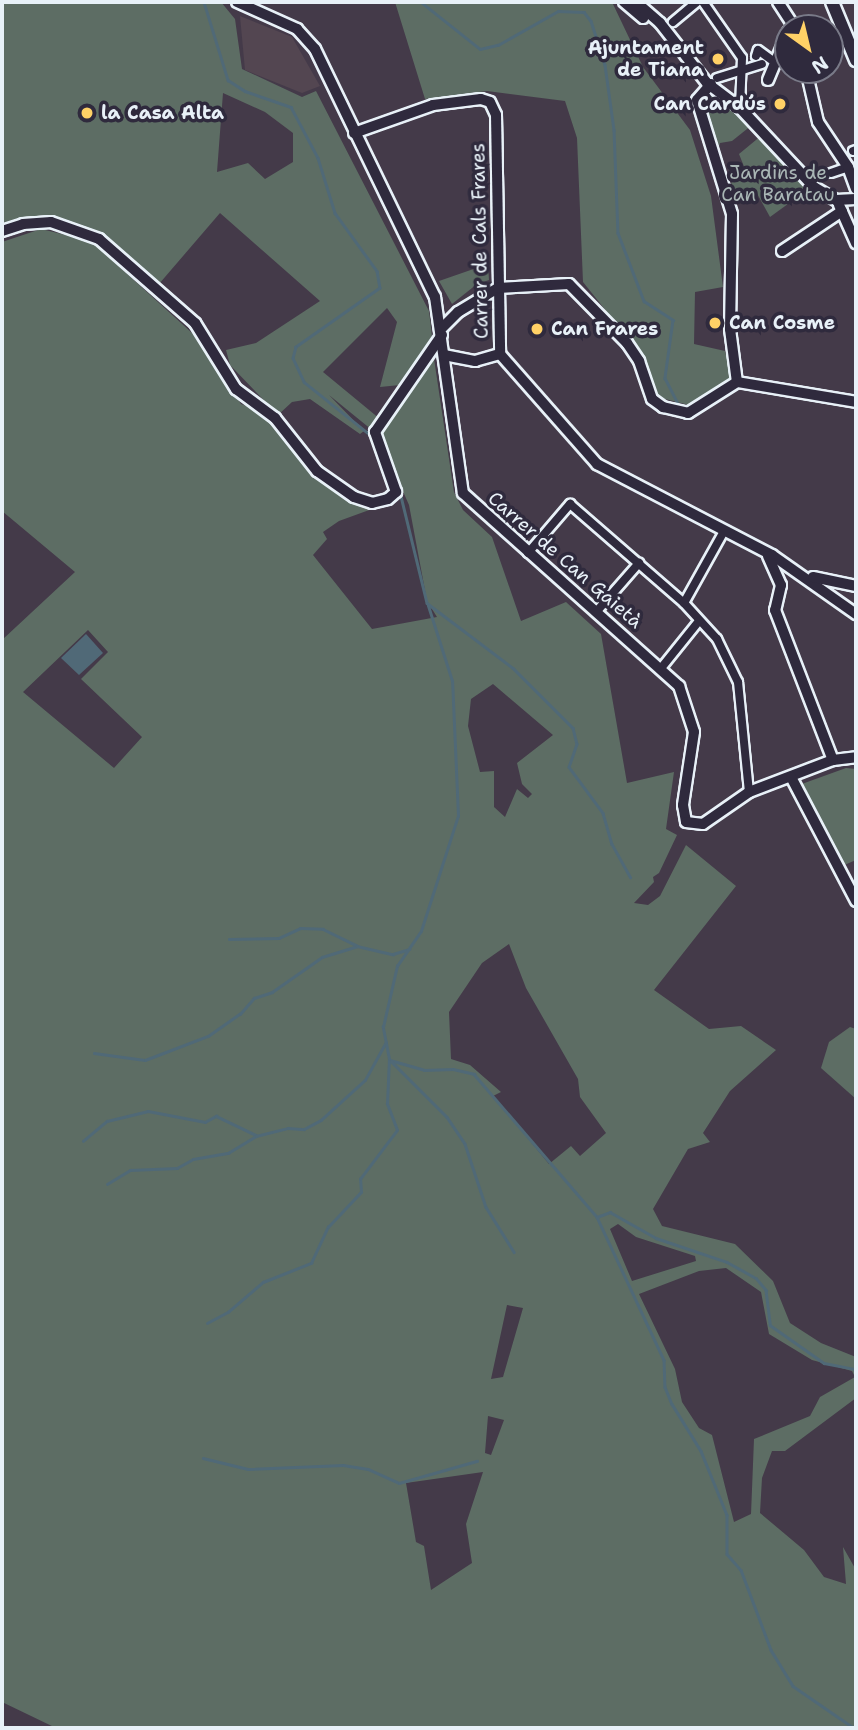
<!DOCTYPE html>
<html>
<head>
<meta charset="utf-8">
<style>
	body { margin:0 }
	#map { position:relative; width:858px; height:1730px; overflow:hidden; background:#443a49; font-family:"Shantell Sans",sans-serif }
	div>[style] { position:absolute }
	[style*='--x'] { left:calc(var(--x)*1px); top:calc(var(--y)*1px); width:calc(var(--w)*1px); rotate:calc(var(--a)*1deg) }
	.built>* { inset:0; background:#534651 }
	.green>* { inset:0; background:#5d6d64 }
	.water>* { inset:0; background:#506977 }
	.stream>* { height:2.5px; margin:-1.25px; padding:0 1.25px; transform-origin:1.25px; border-radius:1.25px; background:#506977 }
	.roads { filter:drop-shadow(2px 0 #e8f1f8) drop-shadow(-2px 0 #e8f1f8) drop-shadow(0 2px #e8f1f8) drop-shadow(0 -2px #e8f1f8) }
	.pedestrian>* { height:8px; margin:-4px; padding:0 4px; transform-origin:4px; border-radius:4px; background:#2f2a3d }
	.minor>* { height:10px; margin:-5px; padding:0 5px; transform-origin:5px; border-radius:5px; background:#2f2a3d }
	.tertiary>* { height:12px; margin:-6px; padding:0 6px; transform-origin:6px; border-radius:6px; background:#2f2a3d }
	.dots>* { width:19px; height:19px; translate:-50% -50%; box-sizing:border-box; border:4px solid #2f2a3d; border-radius:50% }
	span { translate:-50% -50%; white-space:nowrap; text-align:center; line-height:1.15; -webkit-text-stroke:7px #2f2a3d; paint-order:stroke }
	.poi-label { font-size:19px; color:#e8f1f8; font-weight:700 }
	.right { translate:-100% -50%; text-align:right }
	.left { translate:0 -50%; text-align:left }
	.park-label { font-size:19px; color:#a9b6b5 }
	.street-label { font-size:19px; color:#e8f1f8 }
	.frame { position:absolute; inset:0; border:4px solid #e8f1f8; pointer-events:none }
	.north { position:absolute; left:774px; top:14px; width:70px; height:70px; box-sizing:border-box; background:#2f2a3d; border:2px solid #797a88; border-radius:50%; rotate:146deg; font-size:19px; font-weight:700; line-height:28px; text-align:center; color:#e8f1f8 }
	.north::after { content:''; display:block; margin:auto; width:24px; height:32px; background:#ffd166; clip-path:polygon(50% 0,100% 100%,50% 72%,0 100%) }
</style>
</head>
<body>
<div id="map">
	<div class="built">
		<i style="clip-path:polygon(240px 16px,292px 37px,320px 86px,302px 93px,245px 70px)"></i>
	</div>
	<div class="green">
		<i style="clip-path:polygon(evenodd,2px 2px,221px 2px,235px 19px,242px 69px,302px 97px,316px 91px,429px 311px,432px 336px,400px 385px,380px 387px,397px 322px,387px 308px,323px 372px,380px 419px,372px 430px,329px 395px,364px 431px,360px 434px,310px 399px,292px 402px,278px 415px,230px 365px,226px 350px,256px 343px,320px 301px,220px 213px,159px 284px,93px 230px,44px 215px,2px 223px,2px 2px,223px 93px,265px 112px,293px 133px,293px 162px,265px 179px,248px 163px,217px 172px,223px 93px)"></i>
		<i style="clip-path:polygon(395px 2px,612px 2px,643px 67px,690px 130px,711px 196px,723px 287px,695px 292px,694px 344px,725px 351px,732px 378px,693px 406px,657px 397px,643px 357px,583px 282px,577px 138px,565px 101px,487px 91px,425px 99px)"></i>
		<i style="clip-path:polygon(712px 88px,752px 125px,732px 141px,720px 143px,718px 150px,699px 101px)"></i>
		<i style="clip-path:polygon(762px 135px,810px 188px,770px 217px,754px 188px,739px 198px,731px 183px,747px 174px,739px 154px)"></i>
		<i style="clip-path:polygon(evenodd,41px 229px,91px 241px,203px 343px,241px 404px,261px 411px,311px 475px,372px 509px,339px 521px,323px 532px,327px 539px,313px 555px,372px 629px,437px 617px,427px 601px,409px 505px,378px 435px,433px 352px,454px 492px,463px 510px,492px 537px,521px 621px,566px 602px,601px 634px,627px 783px,674px 772px,666px 829px,677px 835px,659px 873px,653px 877px,654px 882px,634px 903px,648px 905px,660px 896px,686px 845px,736px 886px,654px 990px,709px 1029px,741px 1026px,776px 1050px,730px 1091px,703px 1133px,710px 1142px,688px 1149px,653px 1209px,662px 1226px,735px 1244px,773px 1281px,790px 1323px,821px 1343px,856px 1357px,856px 1398px,785px 1451px,772px 1451px,762px 1478px,760px 1513px,804px 1550px,824px 1577px,846px 1584px,843px 1547px,856px 1570px,856px 1728px,56px 1728px,2px 1702px,2px 640px,75px 572px,2px 511px,2px 242px,41px 229px,88px 630px,108px 652px,81px 679px,142px 737px,114px 768px,23px 692px,88px 630px,41px 229px,493px 684px,553px 735px,517px 763px,522px 784px,532px 794px,528px 798px,517px 789px,505px 817px,494px 807px,494px 771px,480px 772px,468px 726px,471px 699px,493px 684px,41px 229px,509px 944px,526px 988px,578px 1079px,580px 1097px,606px 1133px,580px 1156px,571px 1146px,549px 1164px,493px 1096px,501px 1092px,470px 1065px,451px 1059px,449px 1012px,482px 963px,509px 944px,41px 229px,618px 1224px,636px 1237px,695px 1256px,696px 1261px,632px 1281px,610px 1229px,618px 1224px,41px 229px,726px 1268px,761px 1292px,769px 1334px,812px 1360px,852px 1371px,855px 1377px,820px 1397px,810px 1416px,754px 1439px,751px 1514px,734px 1522px,712px 1435px,699px 1428px,682px 1402px,675px 1369px,639px 1294px,699px 1271px,726px 1268px,41px 229px,507px 1305px,523px 1308px,503px 1377px,491px 1379px,507px 1305px,41px 229px,488px 1416px,504px 1420px,491px 1455px,485px 1453px,488px 1416px,41px 229px,483px 1472px,466px 1524px,472px 1563px,431px 1590px,424px 1546px,416px 1542px,406px 1483px,483px 1472px)"></i>
		<i style="clip-path:polygon(488px 264px,489px 280px,477px 284px,452px 304px,439px 281px)"></i>
		<i style="clip-path:polygon(846px 768px,856px 769px,856px 860px,842px 866px,799px 785px)"></i>
		<i style="clip-path:polygon(850px 1027px,856px 1029px,856px 1099px,821px 1068px,829px 1042px)"></i>
	</div>
	<div class="water">
		<i style="clip-path:polygon(86px 634px,103px 653px,79px 675px,61px 658px)"></i>
	</div>
	<div class="stream">
		<i style="--x:204;--y:2;--w:82;--a:72.9"></i>
		<i style="--x:228;--y:80;--w:20;--a:33"></i>
		<i style="--x:245;--y:91;--w:49;--a:19.2"></i>
		<i style="--x:291;--y:107;--w:58;--a:62.1"></i>
		<i style="--x:318;--y:158;--w:58;--a:72.8"></i>
		<i style="--x:335;--y:213;--w:72;--a:54.1"></i>
		<i style="--x:377;--y:271;--w:17;--a:80"></i>
		<i style="--x:380;--y:288;--w:103;--a:144.9"></i>
		<i style="--x:296;--y:347;--w:11;--a:105"></i>
		<i style="--x:293;--y:358;--w:26;--a:65"></i>
		<i style="--x:304;--y:382;--w:88;--a:38.6"></i>
		<i style="--x:421;--y:2;--w:75;--a:38.5"></i>
		<i style="--x:480;--y:49;--w:18;--a:-13"></i>
		<i style="--x:498;--y:45;--w:69;--a:-29.5"></i>
		<i style="--x:558;--y:11;--w:26;--a:2"></i>
		<i style="--x:584;--y:12;--w:11;--a:52"></i>
		<i style="--x:591;--y:21;--w:46;--a:72.3"></i>
		<i style="--x:605;--y:65;--w:66;--a:82.1"></i>
		<i style="--x:614;--y:130;--w:103;--a:87.8"></i>
		<i style="--x:618;--y:233;--w:73;--a:69.1"></i>
		<i style="--x:644;--y:301;--w:35;--a:33"></i>
		<i style="--x:673;--y:320;--w:59;--a:97.9"></i>
		<i style="--x:665;--y:378;--w:27;--a:63"></i>
		<i style="--x:400;--y:492;--w:114;--a:76.3"></i>
		<i style="--x:427;--y:603;--w:108;--a:37.1"></i>
		<i style="--x:513;--y:668;--w:85;--a:45"></i>
		<i style="--x:573;--y:728;--w:16;--a:76"></i>
		<i style="--x:577;--y:744;--w:24;--a:109"></i>
		<i style="--x:569;--y:767;--w:57;--a:53.5"></i>
		<i style="--x:603;--y:813;--w:32;--a:74"></i>
		<i style="--x:612;--y:844;--w:38;--a:61"></i>
		<i style="--x:229;--y:939;--w:50;--a:-1.1"></i>
		<i style="--x:279;--y:938;--w:23;--a:-25"></i>
		<i style="--x:300;--y:928;--w:23;--a:2"></i>
		<i style="--x:323;--y:929;--w:37;--a:26"></i>
		<i style="--x:94;--y:1053;--w:51;--a:7.8"></i>
		<i style="--x:145;--y:1060;--w:67;--a:-20.9"></i>
		<i style="--x:208;--y:1036;--w:39;--a:-35"></i>
		<i style="--x:240;--y:1014;--w:21;--a:-49"></i>
		<i style="--x:254;--y:998;--w:19;--a:-18"></i>
		<i style="--x:272;--y:992;--w:61;--a:-35"></i>
		<i style="--x:322;--y:957;--w:37;--a:-17"></i>
		<i style="--x:357;--y:946;--w:37;--a:13"></i>
		<i style="--x:393;--y:954;--w:17;--a:-17"></i>
		<i style="--x:390;--y:1060;--w:35;--a:16"></i>
		<i style="--x:424;--y:1070;--w:29;--a:-2"></i>
		<i style="--x:453;--y:1069;--w:22;--a:13"></i>
		<i style="--x:474;--y:1074;--w:189;--a:49.3"></i>
		<i style="--x:597;--y:1217;--w:14;--a:-21"></i>
		<i style="--x:610;--y:1212;--w:53;--a:29.5"></i>
		<i style="--x:656;--y:1238;--w:75;--a:18.7"></i>
		<i style="--x:727;--y:1262;--w:33;--a:29"></i>
		<i style="--x:756;--y:1278;--w:16;--a:50"></i>
		<i style="--x:766;--y:1290;--w:35;--a:83"></i>
		<i style="--x:770;--y:1325;--w:66;--a:35.1"></i>
		<i style="--x:824;--y:1363;--w:33;--a:11"></i>
		<i style="--x:391;--y:1061;--w:79;--a:45"></i>
		<i style="--x:447;--y:1117;--w:32;--a:56"></i>
		<i style="--x:465;--y:1144;--w:66;--a:71.6"></i>
		<i style="--x:486;--y:1207;--w:53;--a:58.1"></i>
		<i style="--x:83;--y:1141;--w:31;--a:-40"></i>
		<i style="--x:107;--y:1121;--w:42;--a:-13.7"></i>
		<i style="--x:148;--y:1111;--w:58;--a:10.9"></i>
		<i style="--x:205;--y:1122;--w:13;--a:-29"></i>
		<i style="--x:216;--y:1116;--w:44;--a:25.4"></i>
		<i style="--x:107;--y:1184;--w:27;--a:-31"></i>
		<i style="--x:130;--y:1170;--w:47;--a:-2.4"></i>
		<i style="--x:177;--y:1168;--w:18;--a:-29"></i>
		<i style="--x:193;--y:1159;--w:36;--a:-10"></i>
		<i style="--x:228;--y:1153;--w:33;--a:-31"></i>
		<i style="--x:256;--y:1136;--w:33;--a:-14"></i>
		<i style="--x:288;--y:1128;--w:16;--a:4"></i>
		<i style="--x:304;--y:1129;--w:19;--a:-28"></i>
		<i style="--x:321;--y:1120;--w:59;--a:-42.3"></i>
		<i style="--x:365;--y:1080;--w:43;--a:-61.1"></i>
		<i style="--x:597;--y:1217;--w:158;--a:64.9"></i>
		<i style="--x:664;--y:1360;--w:27;--a:88"></i>
		<i style="--x:665;--y:1387;--w:18;--a:68"></i>
		<i style="--x:672;--y:1404;--w:55;--a:58.3"></i>
		<i style="--x:701;--y:1451;--w:69;--a:67.9"></i>
		<i style="--x:727;--y:1515;--w:39;--a:90"></i>
		<i style="--x:727;--y:1554;--w:21;--a:49"></i>
		<i style="--x:741;--y:1570;--w:85;--a:69.4"></i>
		<i style="--x:771;--y:1650;--w:42;--a:58.6"></i>
		<i style="--x:793;--y:1686;--w:74;--a:34.5"></i>
		<i style="--x:207;--y:1323;--w:24;--a:-28"></i>
		<i style="--x:228;--y:1312;--w:46;--a:-40.6"></i>
		<i style="--x:263;--y:1282;--w:52;--a:-21.6"></i>
		<i style="--x:311;--y:1263;--w:40;--a:-65"></i>
		<i style="--x:328;--y:1227;--w:48;--a:-46.7"></i>
		<i style="--x:361;--y:1192;--w:13;--a:-94"></i>
		<i style="--x:360;--y:1179;--w:61;--a:-52.9"></i>
		<i style="--x:397;--y:1130;--w:28;--a:-111"></i>
		<i style="--x:387;--y:1104;--w:45;--a:-87.5"></i>
		<i style="--x:389;--y:1059;--w:33;--a:-101"></i>
		<i style="--x:383;--y:1027;--w:63;--a:-77.1"></i>
		<i style="--x:397;--y:966;--w:42;--a:-55.6"></i>
		<i style="--x:421;--y:931;--w:121;--a:-72.2"></i>
		<i style="--x:458;--y:816;--w:135;--a:-92.5"></i>
		<i style="--x:452;--y:681;--w:79;--a:-107.7"></i>
		<i style="--x:203;--y:1458;--w:46;--a:13.7"></i>
		<i style="--x:248;--y:1469;--w:95;--a:-2.4"></i>
		<i style="--x:343;--y:1465;--w:25;--a:9"></i>
		<i style="--x:368;--y:1469;--w:34;--a:24"></i>
		<i style="--x:399;--y:1483;--w:81;--a:-15.8"></i>
	</div>
	<div class="roads">
		<div class="pedestrian">
			<i style="--x:703;--y:2;--w:68;--a:55.1"></i>
			<i style="--x:742;--y:58;--w:50;--a:92.3"></i>
			<i style="--x:673;--y:22;--w:31;--a:-40"></i>
			<i style="--x:756;--y:56;--w:6;--a:-72"></i>
			<i style="--x:758;--y:50;--w:22;--a:36"></i>
			<i style="--x:717;--y:78;--w:47;--a:-17.3"></i>
			<i style="--x:853;--y:151;--w:3;--a:-18"></i>
			<i style="--x:831;--y:173;--w:18;--a:-19"></i>
			<i style="--x:528;--y:553;--w:65;--a:-49.4"></i>
			<i style="--x:570;--y:504;--w:151;--a:41"></i>
			<i style="--x:684;--y:603;--w:49;--a:47.5"></i>
			<i style="--x:717;--y:639;--w:48;--a:64"></i>
			<i style="--x:738;--y:682;--w:111;--a:84.3"></i>
			<i style="--x:684;--y:603;--w:82;--a:-60.9"></i>
			<i style="--x:597;--y:611;--w:64;--a:-48.8"></i>
			<i style="--x:662;--y:667;--w:59;--a:-51.2"></i>
		</div>
		<div class="minor">
			<i style="--x:237;--y:2;--w:66;--a:24.2"></i>
			<i style="--x:297;--y:29;--w:27;--a:48"></i>
			<i style="--x:315;--y:49;--w:276;--a:64.2"></i>
			<i style="--x:435;--y:297;--w:198;--a:81.9"></i>
			<i style="--x:463;--y:493;--w:290;--a:41.8"></i>
			<i style="--x:679;--y:686;--w:48;--a:71.9"></i>
			<i style="--x:694;--y:732;--w:74;--a:98.6"></i>
			<i style="--x:683;--y:805;--w:17;--a:80"></i>
			<i style="--x:686;--y:822;--w:17;--a:7"></i>
			<i style="--x:703;--y:824;--w:56;--a:-34.8"></i>
			<i style="--x:749;--y:792;--w:90;--a:-20.9"></i>
			<i style="--x:833;--y:760;--w:23;--a:-7"></i>
			<i style="--x:624;--y:2;--w:25;--a:40"></i>
			<i style="--x:636;--y:2;--w:32;--a:41"></i>
			<i style="--x:660;--y:23;--w:76;--a:51.9"></i>
			<i style="--x:707;--y:83;--w:41;--a:37.1"></i>
			<i style="--x:740;--y:108;--w:108;--a:46.9"></i>
			<i style="--x:814;--y:187;--w:26;--a:31"></i>
			<i style="--x:836;--y:200;--w:20;--a:-3"></i>
			<i style="--x:778;--y:2;--w:31;--a:57"></i>
			<i style="--x:806;--y:70;--w:53;--a:77"></i>
			<i style="--x:818;--y:122;--w:54;--a:56.3"></i>
			<i style="--x:848;--y:167;--w:23;--a:70"></i>
			<i style="--x:768;--y:80;--w:52;--a:-67.4"></i>
			<i style="--x:711;--y:84;--w:21;--a:131"></i>
			<i style="--x:697;--y:100;--w:119;--a:72.9"></i>
			<i style="--x:732;--y:214;--w:115;--a:91"></i>
			<i style="--x:730;--y:329;--w:53;--a:82.5"></i>
			<i style="--x:354;--y:133;--w:84;--a:-19.5"></i>
			<i style="--x:433;--y:105;--w:48;--a:-7.1"></i>
			<i style="--x:481;--y:99;--w:9;--a:18"></i>
			<i style="--x:490;--y:102;--w:14;--a:65"></i>
			<i style="--x:496;--y:115;--w:239;--a:89"></i>
			<i style="--x:500;--y:354;--w:147;--a:48.6"></i>
			<i style="--x:597;--y:464;--w:197;--a:27.5"></i>
			<i style="--x:772;--y:555;--w:103;--a:35.1"></i>
			<i style="--x:839;--y:205;--w:42;--a:65.9"></i>
			<i style="--x:2;--y:231;--w:22;--a:-18"></i>
			<i style="--x:23;--y:224;--w:28;--a:-4"></i>
			<i style="--x:51;--y:222;--w:51;--a:19.5"></i>
			<i style="--x:99;--y:239;--w:128;--a:41.2"></i>
			<i style="--x:195;--y:323;--w:78;--a:58.2"></i>
			<i style="--x:236;--y:389;--w:49;--a:36.6"></i>
			<i style="--x:275;--y:418;--w:68;--a:51.6"></i>
			<i style="--x:317;--y:471;--w:45;--a:35.1"></i>
			<i style="--x:354;--y:497;--w:19;--a:18"></i>
			<i style="--x:372;--y:503;--w:16;--a:-14"></i>
			<i style="--x:388;--y:499;--w:11;--a:-41"></i>
			<i style="--x:396;--y:492;--w:64;--a:-109.3"></i>
			<i style="--x:375;--y:432;--w:118;--a:-55.4"></i>
			<i style="--x:782;--y:251;--w:72;--a:-33.7"></i>
			<i style="--x:441;--y:329;--w:24;--a:-45"></i>
			<i style="--x:458;--y:312;--w:47;--a:-31"></i>
			<i style="--x:498;--y:288;--w:71;--a:-3.2"></i>
			<i style="--x:569;--y:284;--w:83;--a:45.5"></i>
			<i style="--x:627;--y:343;--w:22;--a:56"></i>
			<i style="--x:639;--y:361;--w:40;--a:71.1"></i>
			<i style="--x:652;--y:399;--w:14;--a:36"></i>
			<i style="--x:663;--y:407;--w:26;--a:13"></i>
			<i style="--x:688;--y:413;--w:58;--a:-32.3"></i>
			<i style="--x:444;--y:355;--w:32;--a:11"></i>
			<i style="--x:475;--y:361;--w:26;--a:-16"></i>
			<i style="--x:737;--y:382;--w:121;--a:9.5"></i>
			<i style="--x:768;--y:556;--w:32;--a:66"></i>
			<i style="--x:781;--y:585;--w:26;--a:103"></i>
			<i style="--x:775;--y:610;--w:161;--a:68.9"></i>
			<i style="--x:813;--y:577;--w:44;--a:11.8"></i>
			<i style="--x:791;--y:777;--w:140;--a:62.3"></i>
		</div>
		<div class="tertiary">
			<i style="--x:832;--y:2;--w:63;--a:67.5"></i>
		</div>
	</div>
	<div class="dots">
		<i style="left:718px;top:59px;background:#ffd166"></i>
		<i style="left:780px;top:104px;background:#ffd166"></i>
		<i style="left:87px;top:113px;background:#ffd166"></i>
		<i style="left:715px;top:323px;background:#ffd166"></i>
		<i style="left:537px;top:329px;background:#ffd166"></i>
	</div>
	<div class="poi-label">
		<span class="right" style="left:704px;top:59px">Ajuntament<br>de Tiana</span>
		<span class="right" style="left:766px;top:104px">Can Cardús</span>
		<span class="left" style="left:101px;top:113px">la Casa Alta</span>
		<span class="left" style="left:729px;top:323px">Can Cosme</span>
		<span class="left" style="left:551px;top:329px">Can Frares</span>
	</div>
	<div class="park-label">
		<span style="left:778px;top:184px">Jardins de<br>Can Baratau</span>
	</div>
	<div class="street-label">
		<span style="left:480px;top:241px;rotate:-91deg">Carrer de Cals Frares</span>
		<span style="left:565px;top:560px;rotate:41deg">Carrer de Can Gaietà</span>
	</div>
	<div class="frame"></div>
	<div class="north">N</div>
</div>
</body>
</html>
